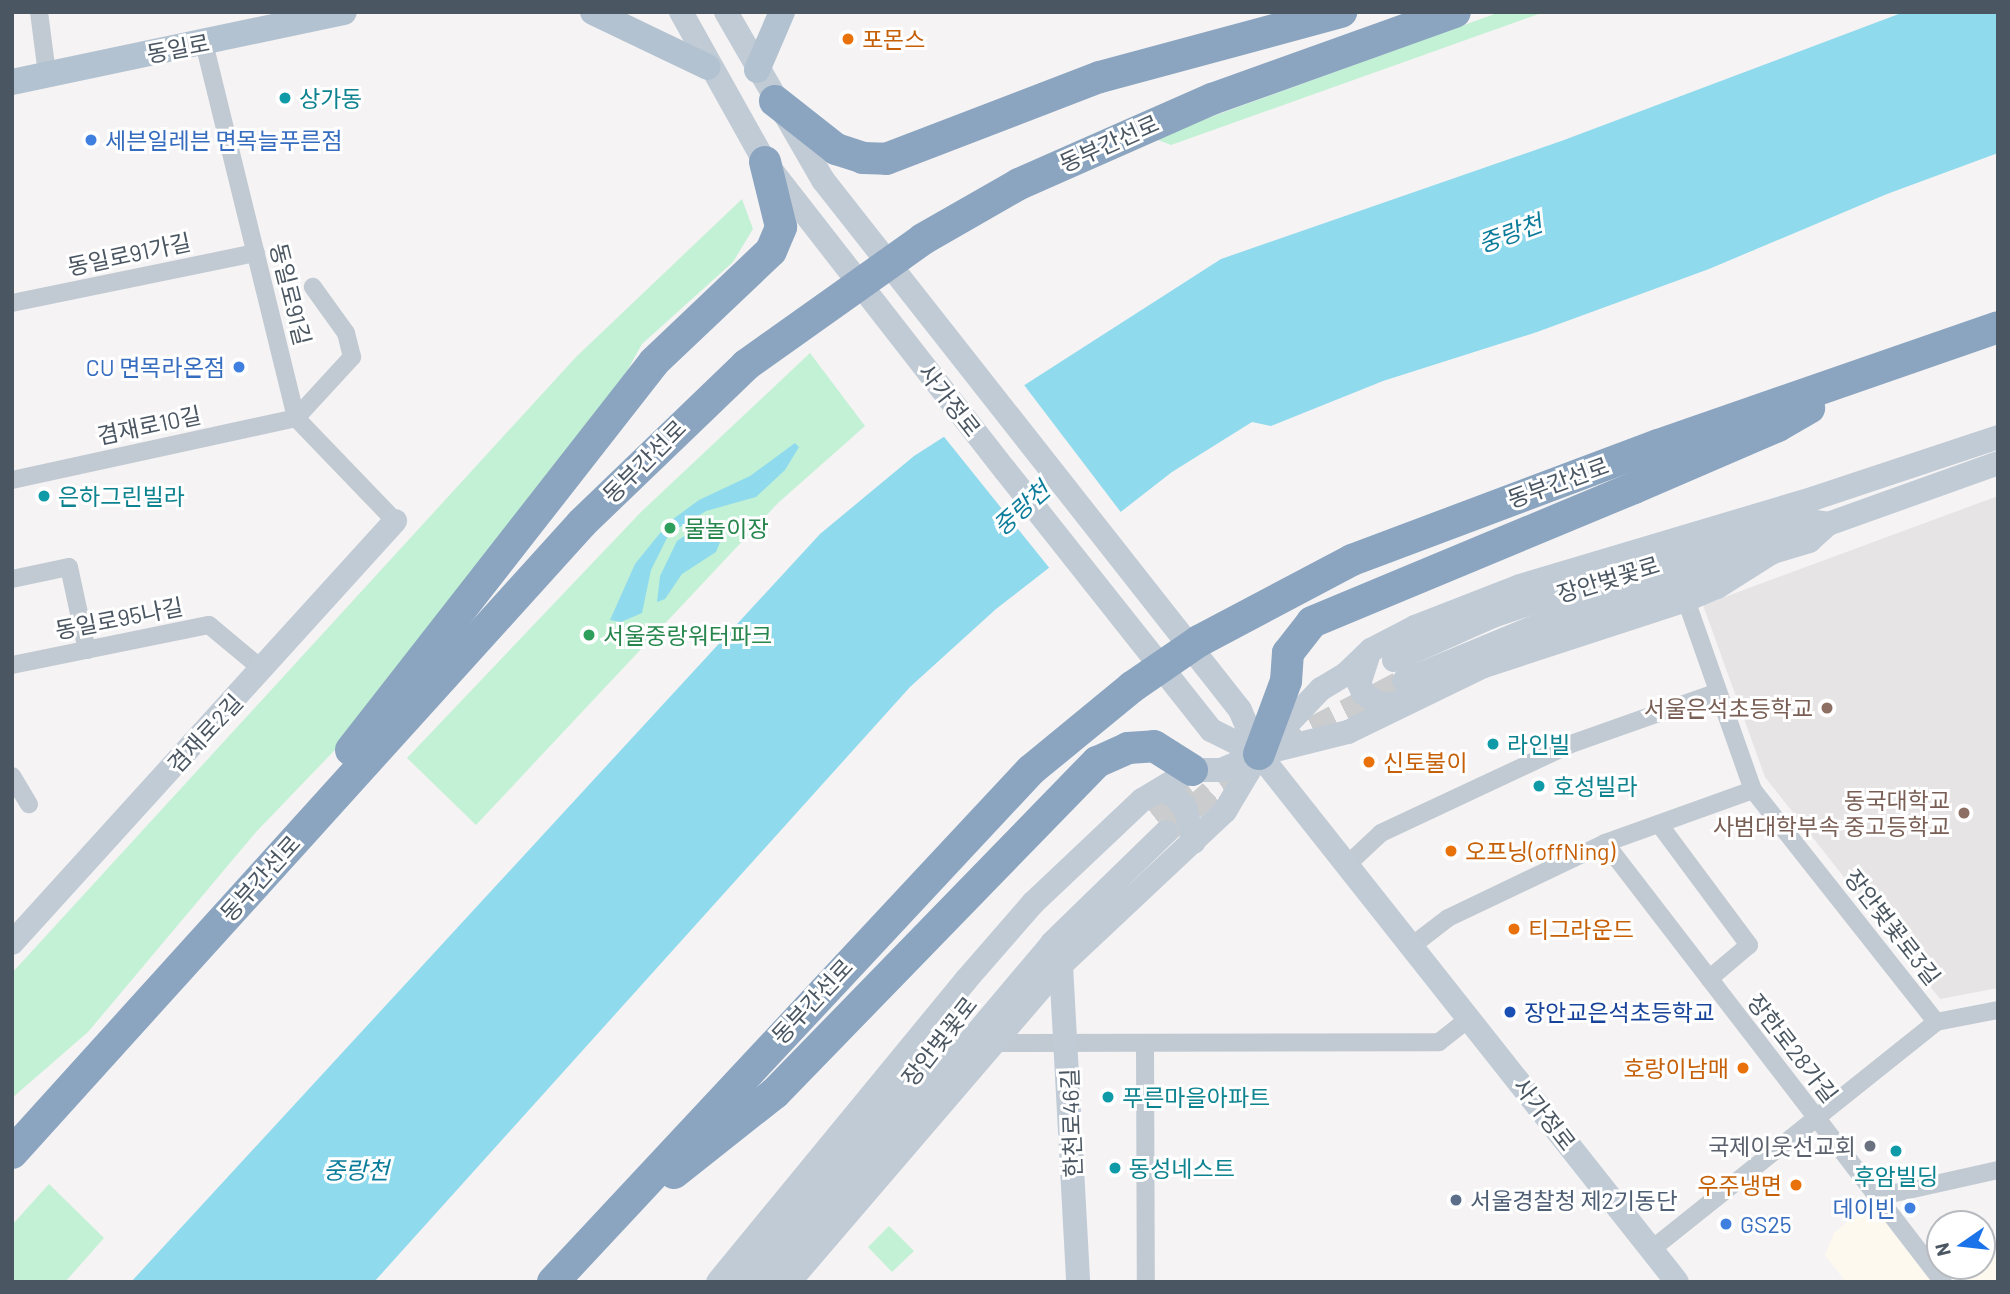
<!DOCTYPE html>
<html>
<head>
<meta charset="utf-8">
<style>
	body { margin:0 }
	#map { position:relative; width:2010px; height:1294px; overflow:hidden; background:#f5f3f3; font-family:Barlow,"Noto Sans KR",sans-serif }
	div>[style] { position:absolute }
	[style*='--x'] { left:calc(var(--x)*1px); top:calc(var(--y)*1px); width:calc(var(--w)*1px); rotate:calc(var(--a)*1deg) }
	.commercial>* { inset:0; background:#fdf9ef }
	.education>* { inset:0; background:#e6e4e5 }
	.green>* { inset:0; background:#c3f1d5 }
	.water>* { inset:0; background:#90daee }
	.pier>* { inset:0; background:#f5f3f3 }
	.secondary-tunnel>* { height:24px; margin-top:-12px; transform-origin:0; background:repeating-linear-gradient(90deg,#caccce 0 24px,transparent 0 36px) }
	.street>* { height:18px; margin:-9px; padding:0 9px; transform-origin:9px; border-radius:9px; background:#c1cad2 }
	.secondary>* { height:24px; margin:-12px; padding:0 12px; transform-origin:12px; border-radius:12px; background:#c1cbd6 }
	.primary>* { height:26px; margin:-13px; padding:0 13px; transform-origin:13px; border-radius:13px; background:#b3c2d1 }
	.highway>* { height:32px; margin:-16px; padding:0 16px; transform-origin:16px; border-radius:16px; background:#8ba5c1 }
	.dots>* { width:19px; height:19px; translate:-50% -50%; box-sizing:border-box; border:4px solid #fff; border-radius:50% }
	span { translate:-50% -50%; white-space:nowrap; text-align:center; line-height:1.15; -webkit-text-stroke:6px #fff; paint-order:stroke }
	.food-label { font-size:23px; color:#c56008 }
	.left { translate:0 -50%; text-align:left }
	.right { translate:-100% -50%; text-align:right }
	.street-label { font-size:23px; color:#4a5661 }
	.culture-label { font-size:23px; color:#0d838f }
	.shop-label { font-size:23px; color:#366cbe }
	.leisure-label { font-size:23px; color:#27864d }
	.education-label { font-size:23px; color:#785e54 }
	.transit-label { font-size:23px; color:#164399 }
	.worship-label { font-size:23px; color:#5b616d }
	.service-label { font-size:23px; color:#4e5e75 }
	.water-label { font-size:24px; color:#0c7c9b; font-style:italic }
	.frame { position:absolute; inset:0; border:14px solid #4a5661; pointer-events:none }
	.north { position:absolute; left:1926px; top:1210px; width:70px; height:70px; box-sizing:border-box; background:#fff; border:2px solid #b7bbc0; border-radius:50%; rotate:256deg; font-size:19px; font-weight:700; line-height:28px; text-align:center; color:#4a5661 }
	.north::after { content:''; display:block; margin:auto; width:24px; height:32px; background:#1a73e8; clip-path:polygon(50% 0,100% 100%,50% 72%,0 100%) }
</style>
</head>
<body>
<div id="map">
	<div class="commercial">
		<i style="clip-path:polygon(1888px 1202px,1940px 1268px,1982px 1266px,1982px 1260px,1998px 1257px,1998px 1282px,1846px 1282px,1825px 1255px,1834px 1233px,1870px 1203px)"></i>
	</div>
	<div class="education">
		<i style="clip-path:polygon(1998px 496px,1998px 988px,1940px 999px,1765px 777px,1703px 605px)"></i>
	</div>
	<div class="green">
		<i style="clip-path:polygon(1500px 12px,1544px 12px,1171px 145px,1153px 138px)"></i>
		<i style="clip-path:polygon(742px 199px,753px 229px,733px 262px,642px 344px,627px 371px,358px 726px,256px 832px,88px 1032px,12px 1098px,12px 973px,576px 357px)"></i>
		<i style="clip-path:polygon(810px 353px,865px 426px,778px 503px,476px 825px,407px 758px,641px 512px)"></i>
		<i style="clip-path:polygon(49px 1184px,104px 1238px,65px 1282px,12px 1282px,12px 1225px)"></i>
		<i style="clip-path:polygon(889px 1226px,914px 1251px,892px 1272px,868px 1247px)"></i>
	</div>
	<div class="water">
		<i style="clip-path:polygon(1904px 12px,1998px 12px,1998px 153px,1887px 194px,1709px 269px,1537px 332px,1383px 381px,1271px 426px,1252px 422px,1172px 472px,996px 609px,910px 687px,374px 1282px,131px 1282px,820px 534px,914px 456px,1221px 259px,1564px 140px)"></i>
		<i style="clip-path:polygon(795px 443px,799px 447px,785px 470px,756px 497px,706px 511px,669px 534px,651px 570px,642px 613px,621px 622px,610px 620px,635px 564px,669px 522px,699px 500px,750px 476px)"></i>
		<i style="clip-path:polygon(717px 521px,722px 537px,716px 552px,682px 574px,665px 599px,657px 602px,660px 576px,677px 541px,705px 522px)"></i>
	</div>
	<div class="pier">
		<i style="clip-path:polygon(1021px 381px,1123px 515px,1051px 570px,941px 433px)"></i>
	</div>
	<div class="secondary-tunnel">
		<i style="--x:1281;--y:745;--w:139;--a:-27.5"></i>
		<i style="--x:1151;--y:813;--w:46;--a:-37.9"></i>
		<i style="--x:1166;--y:832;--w:72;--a:-41.6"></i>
		<i style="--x:1220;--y:784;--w:36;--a:-32"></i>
	</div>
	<div class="street">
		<i style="--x:39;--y:12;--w:63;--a:82.6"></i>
		<i style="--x:204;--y:43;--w:386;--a:76.2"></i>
		<i style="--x:296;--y:418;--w:143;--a:46.1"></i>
		<i style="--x:12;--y:303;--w:249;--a:-11.6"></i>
		<i style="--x:12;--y:480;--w:291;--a:-12.3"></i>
		<i style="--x:296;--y:418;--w:83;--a:-47.4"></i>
		<i style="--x:352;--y:357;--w:25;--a:-104"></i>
		<i style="--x:346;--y:333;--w:57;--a:-125.7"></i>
		<i style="--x:12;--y:579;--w:58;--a:-11.9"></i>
		<i style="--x:69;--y:567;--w:85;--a:77.8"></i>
		<i style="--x:1686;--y:600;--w:201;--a:70.6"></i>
		<i style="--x:1753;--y:790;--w:295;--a:51.7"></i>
		<i style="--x:12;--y:665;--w:201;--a:-11.5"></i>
		<i style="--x:209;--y:625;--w:70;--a:39.8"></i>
		<i style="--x:12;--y:776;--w:33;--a:59"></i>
		<i style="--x:1659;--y:824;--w:151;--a:53.4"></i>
		<i style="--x:1749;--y:945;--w:52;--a:139.6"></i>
		<i style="--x:1605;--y:843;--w:554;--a:52.41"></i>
		<i style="--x:1348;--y:864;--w:45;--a:-43.2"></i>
		<i style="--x:1381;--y:833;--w:210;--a:-25.1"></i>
		<i style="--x:1571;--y:744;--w:156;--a:-19.5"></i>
		<i style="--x:1413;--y:945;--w:44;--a:-37.6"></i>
		<i style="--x:1448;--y:918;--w:174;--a:-25.5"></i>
		<i style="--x:1605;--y:843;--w:157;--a:-19.7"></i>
		<i style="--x:995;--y:1043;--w:444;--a:-0.1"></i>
		<i style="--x:1439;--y:1042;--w:39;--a:-38"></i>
		<i style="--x:1145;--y:1046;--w:236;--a:89.8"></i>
		<i style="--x:1877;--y:1197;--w:124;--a:-12.6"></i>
		<i style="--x:1652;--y:1249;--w:364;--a:-38.6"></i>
		<i style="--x:1936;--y:1022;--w:63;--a:-11"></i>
	</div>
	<div class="secondary">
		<i style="--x:681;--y:12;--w:172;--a:60.8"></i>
		<i style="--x:765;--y:162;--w:390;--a:52.1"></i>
		<i style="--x:1005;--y:470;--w:332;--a:51.6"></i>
		<i style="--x:1211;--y:730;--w:54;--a:26.6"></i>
		<i style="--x:726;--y:12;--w:194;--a:60"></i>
		<i style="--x:823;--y:180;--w:674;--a:51.8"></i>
		<i style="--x:1240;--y:710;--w:48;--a:66.6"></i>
		<i style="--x:1259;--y:754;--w:673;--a:51.63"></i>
		<i style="--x:1369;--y:653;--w:32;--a:108"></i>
		<i style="--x:1359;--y:683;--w:11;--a:68"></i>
		<i style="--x:1363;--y:693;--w:21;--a:35"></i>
		<i style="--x:1380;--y:705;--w:19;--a:-6"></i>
		<i style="--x:1394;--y:660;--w:108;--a:-24"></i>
		<i style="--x:1493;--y:616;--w:98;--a:-19"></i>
		<i style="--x:1586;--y:584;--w:224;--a:-16.6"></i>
		<i style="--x:1801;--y:520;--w:27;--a:8"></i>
		<i style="--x:1404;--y:681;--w:162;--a:-22.5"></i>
		<i style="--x:1554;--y:619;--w:267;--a:-17"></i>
		<i style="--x:1809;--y:541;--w:25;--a:-42"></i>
		<i style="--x:1828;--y:524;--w:181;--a:-19.7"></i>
		<i style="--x:1159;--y:791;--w:13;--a:13"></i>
		<i style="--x:1172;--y:794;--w:18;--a:45"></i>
		<i style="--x:1185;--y:807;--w:36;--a:76"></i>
		<i style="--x:12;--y:943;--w:570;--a:-47.77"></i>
		<i style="--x:1061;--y:965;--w:317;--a:86.9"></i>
		<i style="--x:718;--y:1282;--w:391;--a:-50.6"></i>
		<i style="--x:966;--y:980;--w:102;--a:-49"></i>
		<i style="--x:1033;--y:903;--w:150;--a:-43.4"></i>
		<i style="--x:1142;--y:800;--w:58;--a:-31"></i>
		<i style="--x:1192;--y:770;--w:29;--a:0"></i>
		<i style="--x:1221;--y:770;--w:41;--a:-22.8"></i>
		<i style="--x:1259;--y:754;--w:92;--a:-13.9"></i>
		<i style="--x:1348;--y:732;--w:151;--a:-25.9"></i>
		<i style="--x:1484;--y:666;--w:213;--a:-18.1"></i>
		<i style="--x:1686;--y:600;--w:34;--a:-23"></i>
		<i style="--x:1717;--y:587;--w:64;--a:-32.2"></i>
		<i style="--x:742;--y:1282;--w:279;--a:-50.7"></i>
		<i style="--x:767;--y:1282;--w:443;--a:-49.9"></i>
		<i style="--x:1052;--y:943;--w:159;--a:-44.2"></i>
		<i style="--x:789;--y:1282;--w:418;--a:-49.4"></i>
		<i style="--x:1061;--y:965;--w:225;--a:-43.2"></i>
		<i style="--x:1225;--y:811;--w:66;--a:-59.2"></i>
		<i style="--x:1259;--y:754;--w:90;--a:-46.4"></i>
		<i style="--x:1321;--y:689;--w:29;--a:-31"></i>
		<i style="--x:1346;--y:674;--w:35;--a:-44"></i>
		<i style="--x:1371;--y:650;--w:50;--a:-27.6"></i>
		<i style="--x:1415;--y:627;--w:113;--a:-21.3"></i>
		<i style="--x:1520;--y:586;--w:308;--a:-16.6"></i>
		<i style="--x:1815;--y:498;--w:193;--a:-18.4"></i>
	</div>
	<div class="primary">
		<i style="--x:593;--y:12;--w:127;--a:25.6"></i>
		<i style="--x:757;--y:70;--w:63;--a:-66.7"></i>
		<i style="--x:12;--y:82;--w:339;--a:-11.9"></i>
	</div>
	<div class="highway">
		<i style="--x:775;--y:101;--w:78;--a:38.2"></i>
		<i style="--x:836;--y:149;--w:28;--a:18"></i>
		<i style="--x:863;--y:158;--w:23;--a:2"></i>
		<i style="--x:886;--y:159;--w:229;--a:-21"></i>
		<i style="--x:1100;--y:77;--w:250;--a:-15.1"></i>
		<i style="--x:351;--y:750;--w:492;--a:-52"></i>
		<i style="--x:654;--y:362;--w:161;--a:-43.5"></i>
		<i style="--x:771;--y:251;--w:26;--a:-67"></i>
		<i style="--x:781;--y:227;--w:67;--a:-103.8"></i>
		<i style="--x:1259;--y:754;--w:78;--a:-69.7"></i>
		<i style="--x:1286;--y:681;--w:28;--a:-86"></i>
		<i style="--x:1288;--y:653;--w:39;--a:-52"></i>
		<i style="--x:1312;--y:622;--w:349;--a:-22.6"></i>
		<i style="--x:1634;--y:488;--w:157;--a:-23.3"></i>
		<i style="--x:1778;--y:426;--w:36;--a:-30"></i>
		<i style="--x:12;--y:1153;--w:850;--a:-47.86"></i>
		<i style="--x:582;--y:523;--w:228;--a:-43.9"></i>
		<i style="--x:746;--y:365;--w:217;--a:-35.4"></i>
		<i style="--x:923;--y:239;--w:111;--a:-29.8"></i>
		<i style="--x:1019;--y:184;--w:211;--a:-23.8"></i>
		<i style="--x:1212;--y:99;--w:258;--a:-19.7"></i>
		<i style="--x:674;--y:1173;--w:129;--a:-38.4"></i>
		<i style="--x:775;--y:1093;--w:462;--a:-45.8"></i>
		<i style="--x:1097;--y:762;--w:34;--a:-24"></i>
		<i style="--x:1128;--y:748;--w:26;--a:-4"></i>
		<i style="--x:1154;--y:746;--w:45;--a:32.3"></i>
		<i style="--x:553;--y:1282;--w:700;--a:-46.97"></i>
		<i style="--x:1031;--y:770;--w:131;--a:-39.4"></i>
		<i style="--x:1132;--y:687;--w:81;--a:-34.5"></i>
		<i style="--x:1199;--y:641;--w:173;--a:-27.9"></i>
		<i style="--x:1352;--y:560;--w:327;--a:-20.6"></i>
		<i style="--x:1658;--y:445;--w:360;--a:-19.1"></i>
	</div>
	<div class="dots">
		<i style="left:848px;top:39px;background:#e8710a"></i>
		<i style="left:285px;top:98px;background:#0f9aa8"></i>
		<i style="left:91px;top:140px;background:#3f7fe0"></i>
		<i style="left:239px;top:367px;background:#3f7fe0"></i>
		<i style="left:44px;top:496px;background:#0f9aa8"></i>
		<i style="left:670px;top:528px;background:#2e9e5b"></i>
		<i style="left:589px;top:635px;background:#2e9e5b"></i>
		<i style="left:1827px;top:708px;background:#8d6e63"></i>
		<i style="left:1493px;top:744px;background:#0f9aa8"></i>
		<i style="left:1369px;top:762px;background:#e8710a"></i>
		<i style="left:1539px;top:786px;background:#0f9aa8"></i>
		<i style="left:1964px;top:813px;background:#8d6e63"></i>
		<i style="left:1451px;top:851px;background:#e8710a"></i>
		<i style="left:1514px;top:929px;background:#e8710a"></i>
		<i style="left:1510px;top:1012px;background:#1a4fb4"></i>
		<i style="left:1743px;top:1068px;background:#e8710a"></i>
		<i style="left:1108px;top:1097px;background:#0f9aa8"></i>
		<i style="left:1870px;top:1146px;background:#6b7280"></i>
		<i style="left:1896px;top:1151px;background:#0f9aa8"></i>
		<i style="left:1115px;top:1168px;background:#0f9aa8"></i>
		<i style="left:1796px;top:1185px;background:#e8710a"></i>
		<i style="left:1456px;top:1200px;background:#5c6f8a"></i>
		<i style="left:1910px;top:1208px;background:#3f7fe0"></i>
		<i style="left:1726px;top:1224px;background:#3f7fe0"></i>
	</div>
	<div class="food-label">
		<span class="left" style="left:862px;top:39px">포몬스</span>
		<span class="left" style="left:1383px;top:762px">신토불이</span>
		<span class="left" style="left:1465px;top:851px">오프닝(offNing)</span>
		<span class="left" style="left:1528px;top:929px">티그라운드</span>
		<span class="right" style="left:1729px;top:1068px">호랑이남매</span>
		<span class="right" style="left:1782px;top:1185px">우주냉면</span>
	</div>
	<div class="street-label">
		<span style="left:178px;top:48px;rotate:-11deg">동일로</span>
		<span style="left:1109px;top:143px;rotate:-24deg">동부간선로</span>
		<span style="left:129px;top:254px;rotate:-12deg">동일로91가길</span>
		<span style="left:291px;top:294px;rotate:76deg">동일로91길</span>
		<span style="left:950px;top:400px;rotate:52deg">사가정로</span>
		<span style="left:149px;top:425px;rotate:-12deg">겸재로10길</span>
		<span style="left:644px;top:461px;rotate:-45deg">동부간선로</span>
		<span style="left:1558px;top:482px;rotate:-20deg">동부간선로</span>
		<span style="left:1608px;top:579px;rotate:-17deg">장안벚꽃로</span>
		<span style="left:119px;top:618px;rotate:-11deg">동일로95나길</span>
		<span style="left:205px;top:733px;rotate:-47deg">겸재로2길</span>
		<span style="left:260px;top:878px;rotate:-48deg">동부간선로</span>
		<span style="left:1893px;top:927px;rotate:52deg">장안벚꽃로3길</span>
		<span style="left:812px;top:1001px;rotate:-47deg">동부간선로</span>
		<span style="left:939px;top:1041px;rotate:-52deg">장안벚꽃로</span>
		<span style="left:1793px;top:1048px;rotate:52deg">장한로28가길</span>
		<span style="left:1545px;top:1114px;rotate:52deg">사가정로</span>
		<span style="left:1071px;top:1123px;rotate:-92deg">한천로46길</span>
	</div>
	<div class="culture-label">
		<span class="left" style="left:299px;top:98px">상가동</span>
		<span class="left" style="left:58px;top:496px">은하그린빌라</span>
		<span class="left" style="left:1507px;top:744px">라인빌</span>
		<span class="left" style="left:1553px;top:786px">호성빌라</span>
		<span class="left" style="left:1122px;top:1097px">푸른마을아파트</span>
		<span class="left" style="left:1129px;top:1168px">동성네스트</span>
		<span style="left:1896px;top:1176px">후암빌딩</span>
	</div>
	<div class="shop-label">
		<span class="left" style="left:105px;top:140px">세븐일레븐 면목늘푸른점</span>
		<span class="right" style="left:225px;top:367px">CU 면목라온점</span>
		<span class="right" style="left:1896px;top:1208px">데이빈</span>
		<span class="left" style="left:1740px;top:1224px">GS25</span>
	</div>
	<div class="leisure-label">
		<span class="left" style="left:684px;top:528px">물놀이장</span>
		<span class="left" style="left:603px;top:635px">서울중랑워터파크</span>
	</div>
	<div class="education-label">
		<span class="right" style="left:1813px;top:708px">서울은석초등학교</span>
		<span class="right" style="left:1950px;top:813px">동국대학교<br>사범대학부속 중고등학교</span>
	</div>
	<div class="transit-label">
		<span class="left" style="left:1524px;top:1012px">장안교은석초등학교</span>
	</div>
	<div class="worship-label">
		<span class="right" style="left:1856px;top:1146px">국제이웃선교회</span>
	</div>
	<div class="service-label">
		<span class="left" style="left:1470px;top:1200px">서울경찰청 제2기동단</span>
	</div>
	<div class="water-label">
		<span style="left:1510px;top:233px;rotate:-20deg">중랑천</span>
		<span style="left:1021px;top:508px;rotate:-42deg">중랑천</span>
		<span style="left:356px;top:1170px">중랑천</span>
	</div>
	<div class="frame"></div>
	<div class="north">N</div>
</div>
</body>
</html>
